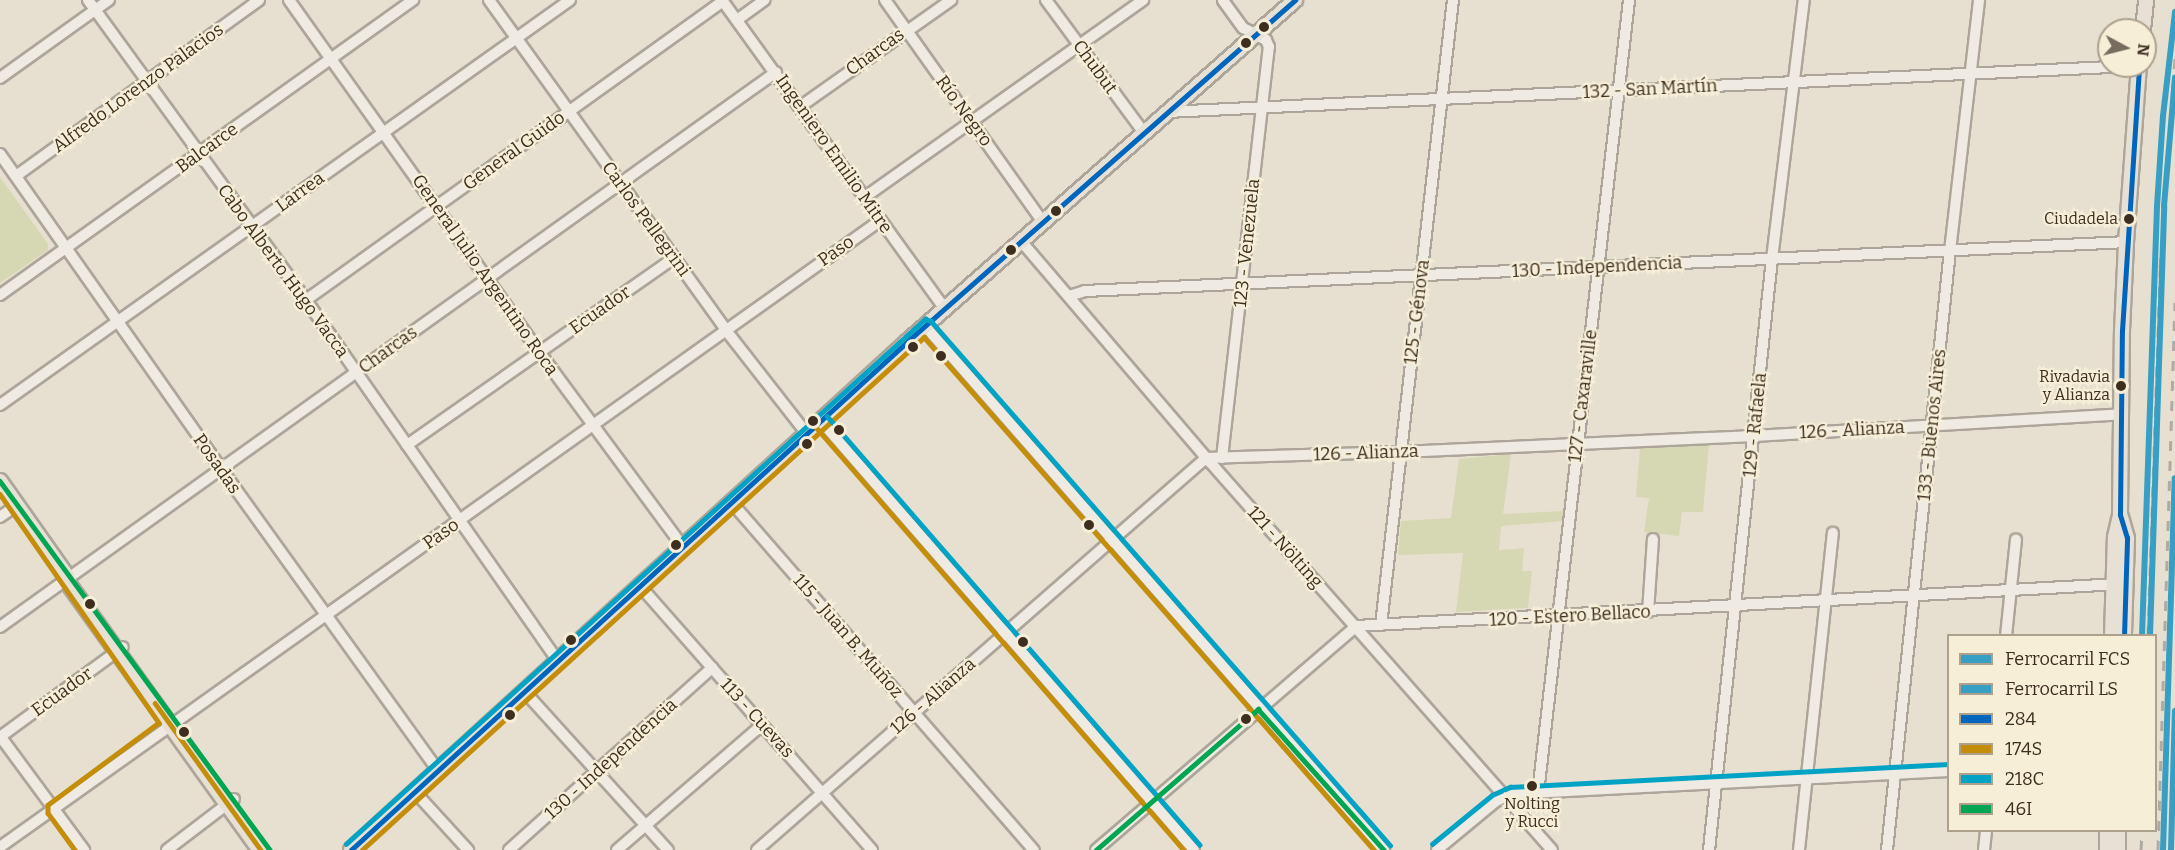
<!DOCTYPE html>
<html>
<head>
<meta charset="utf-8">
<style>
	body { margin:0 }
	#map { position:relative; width:2175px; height:850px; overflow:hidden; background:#e7e0d1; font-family:Bitter,serif }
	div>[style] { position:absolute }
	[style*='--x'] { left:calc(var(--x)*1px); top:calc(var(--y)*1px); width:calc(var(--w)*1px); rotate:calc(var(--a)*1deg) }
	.green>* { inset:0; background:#d6d7b3 }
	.roads { filter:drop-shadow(2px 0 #ada599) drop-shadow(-2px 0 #ada599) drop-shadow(0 2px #ada599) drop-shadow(0 -2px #ada599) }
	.minor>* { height:10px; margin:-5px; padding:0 5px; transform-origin:5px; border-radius:5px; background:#efebe3 }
	.major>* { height:14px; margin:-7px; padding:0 7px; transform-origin:7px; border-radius:7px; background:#e6e1d4 }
	.rail>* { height:3px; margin-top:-1.5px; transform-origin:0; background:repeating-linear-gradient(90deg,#afaaa2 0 10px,transparent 0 20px) }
	.bus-1>* { height:4.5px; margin:-2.25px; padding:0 2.25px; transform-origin:2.25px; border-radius:2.25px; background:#0065bd }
	.bus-2>* { height:4.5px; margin:-2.25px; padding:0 2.25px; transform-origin:2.25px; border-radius:2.25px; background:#c48d0a }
	.bus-3>* { height:4.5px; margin:-2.25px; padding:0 2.25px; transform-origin:2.25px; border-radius:2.25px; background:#03a3c5 }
	.bus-4>* { height:4.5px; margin:-2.25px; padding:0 2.25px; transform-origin:2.25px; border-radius:2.25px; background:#00a651 }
	.rail-1>* { height:6px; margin:-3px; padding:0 3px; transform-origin:3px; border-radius:3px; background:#389fc4 }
	.rail-2>* { height:6px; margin:-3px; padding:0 3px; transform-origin:3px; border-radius:3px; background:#389fc4 }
	.dots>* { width:16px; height:16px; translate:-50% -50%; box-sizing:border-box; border:3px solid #f7eed8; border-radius:50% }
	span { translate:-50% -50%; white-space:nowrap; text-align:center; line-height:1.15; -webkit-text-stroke:4.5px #f7eed8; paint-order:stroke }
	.bus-label { font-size:16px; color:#3d2e20 }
	.right { translate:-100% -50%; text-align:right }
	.street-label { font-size:18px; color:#3d2e20 }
	.legend { position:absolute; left:1947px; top:634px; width:210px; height:198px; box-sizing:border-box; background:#f7eed8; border:2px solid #ada18e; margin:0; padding:8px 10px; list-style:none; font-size:18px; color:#3d2e20 }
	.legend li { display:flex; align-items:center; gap:12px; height:30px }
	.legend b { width:30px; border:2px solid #ada18e }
	.north { position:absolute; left:2097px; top:18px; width:60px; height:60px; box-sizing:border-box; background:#f7eed8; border:2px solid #ada18e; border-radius:50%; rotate:97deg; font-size:16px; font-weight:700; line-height:24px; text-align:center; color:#3d2e20 }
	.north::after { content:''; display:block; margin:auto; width:21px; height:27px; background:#786c5e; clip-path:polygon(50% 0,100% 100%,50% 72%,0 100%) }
</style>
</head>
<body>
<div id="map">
	<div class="green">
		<i style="clip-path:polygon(0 177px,48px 244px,48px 250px,0 283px)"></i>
		<i style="clip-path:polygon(1709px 444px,1703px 512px,1682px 512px,1679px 536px,1644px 532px,1649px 498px,1636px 497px,1640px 448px)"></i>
		<i style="clip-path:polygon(1511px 454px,1503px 514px,1564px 511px,1563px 521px,1501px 526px,1499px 550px,1524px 548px,1522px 571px,1532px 571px,1528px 608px,1456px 612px,1463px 553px,1398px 555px,1401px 521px,1451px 518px,1459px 459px)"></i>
	</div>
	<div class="roads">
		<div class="minor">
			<i style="--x:88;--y:0;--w:371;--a:54"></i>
			<i style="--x:306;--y:300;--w:442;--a:55.1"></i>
			<i style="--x:289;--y:0;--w:433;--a:54.6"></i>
			<i style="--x:540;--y:353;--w:242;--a:53.6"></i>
			<i style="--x:489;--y:0;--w:405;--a:54.3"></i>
			<i style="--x:725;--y:329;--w:133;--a:52"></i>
			<i style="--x:722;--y:0;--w:381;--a:54.2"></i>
			<i style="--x:885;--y:0;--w:272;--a:54.6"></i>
			<i style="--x:1046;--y:0;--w:165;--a:53.6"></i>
			<i style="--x:737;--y:20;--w:34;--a:-36"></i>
			<i style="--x:0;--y:78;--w:134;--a:-35.6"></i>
			<i style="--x:801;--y:106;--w:184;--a:-35.2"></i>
			<i style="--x:1167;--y:112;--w:966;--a:-2.73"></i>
			<i style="--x:0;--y:154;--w:386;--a:54.9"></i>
			<i style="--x:222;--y:470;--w:370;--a:54.3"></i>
			<i style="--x:16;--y:176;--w:300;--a:-35.9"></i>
			<i style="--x:865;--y:197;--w:341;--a:-35.3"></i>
			<i style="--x:1021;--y:241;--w:291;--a:49.5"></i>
			<i style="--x:1210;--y:462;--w:517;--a:48.61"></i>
			<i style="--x:0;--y:295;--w:508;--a:-35.54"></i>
			<i style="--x:1069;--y:296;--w:17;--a:-17"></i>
			<i style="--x:1085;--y:291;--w:1042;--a:-2.69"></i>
			<i style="--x:306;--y:300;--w:513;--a:-35.64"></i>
			<i style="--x:925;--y:326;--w:697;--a:48.78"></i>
			<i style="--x:0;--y:405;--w:699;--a:-35.39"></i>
			<i style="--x:821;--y:421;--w:568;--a:48.99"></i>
			<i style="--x:407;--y:445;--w:326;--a:-35"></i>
			<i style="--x:1222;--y:458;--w:414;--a:-83.5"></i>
			<i style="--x:1269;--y:47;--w:8;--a:-113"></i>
			<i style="--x:1266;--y:40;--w:26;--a:-152"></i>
			<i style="--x:1243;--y:28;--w:34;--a:-126"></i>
			<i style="--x:732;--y:503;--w:460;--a:49"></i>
			<i style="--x:0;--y:517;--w:21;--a:-35"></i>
			<i style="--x:641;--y:587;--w:350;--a:48.7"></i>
			<i style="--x:1648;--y:612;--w:73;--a:-86.1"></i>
			<i style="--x:1381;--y:625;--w:629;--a:-83.43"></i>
			<i style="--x:0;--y:627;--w:954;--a:-35.57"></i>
			<i style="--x:2006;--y:636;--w:97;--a:-84.1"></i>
			<i style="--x:525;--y:692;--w:213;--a:47.9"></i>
			<i style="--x:0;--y:736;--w:142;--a:53.6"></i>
			<i style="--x:0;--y:737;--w:152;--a:-36.2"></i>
			<i style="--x:415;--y:792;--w:79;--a:47.6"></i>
			<i style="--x:1538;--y:793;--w:798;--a:-83.45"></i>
			<i style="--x:0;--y:847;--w:1081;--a:-35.44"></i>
			<i style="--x:167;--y:850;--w:84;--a:-37.3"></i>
			<i style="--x:509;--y:850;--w:273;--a:-41.9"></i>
			<i style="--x:617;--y:850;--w:191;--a:-40.8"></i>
			<i style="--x:757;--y:850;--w:596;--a:-41.12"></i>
			<i style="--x:1206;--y:458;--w:195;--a:-1.8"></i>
			<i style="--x:1401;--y:452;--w:354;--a:-2.6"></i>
			<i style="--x:1755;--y:436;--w:367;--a:-3.4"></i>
			<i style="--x:1096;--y:850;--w:343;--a:-40.7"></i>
			<i style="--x:1356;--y:626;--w:764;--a:-3.15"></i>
			<i style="--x:1437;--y:850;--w:77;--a:-39.7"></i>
			<i style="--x:1496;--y:801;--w:17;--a:-25"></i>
			<i style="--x:1511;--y:794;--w:438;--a:-3"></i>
			<i style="--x:1709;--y:850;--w:594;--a:-83.92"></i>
			<i style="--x:1772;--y:259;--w:261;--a:-83"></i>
			<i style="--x:1799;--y:850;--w:319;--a:-83.9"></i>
			<i style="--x:1887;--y:850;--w:602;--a:-84"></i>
			<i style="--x:1950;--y:251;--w:253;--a:-83.4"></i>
			<i style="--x:1984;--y:850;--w:20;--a:-84"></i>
		</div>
		<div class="major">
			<i style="--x:2143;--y:30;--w:30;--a:-84"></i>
			<i style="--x:0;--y:481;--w:116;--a:54.8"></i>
			<i style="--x:67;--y:576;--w:10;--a:73"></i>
			<i style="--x:70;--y:586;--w:325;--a:54.3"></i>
			<i style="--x:2121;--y:517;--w:22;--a:74"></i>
			<i style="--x:2127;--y:538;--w:98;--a:91.8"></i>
			<i style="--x:2112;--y:636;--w:99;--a:-88.3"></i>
			<i style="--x:2115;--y:537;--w:23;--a:-77"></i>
			<i style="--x:2120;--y:515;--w:184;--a:-89.4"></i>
			<i style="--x:2122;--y:331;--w:89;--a:-87.4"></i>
			<i style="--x:2126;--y:242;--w:176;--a:-85.8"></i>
			<i style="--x:351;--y:850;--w:755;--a:-42.42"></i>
			<i style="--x:908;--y:341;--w:516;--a:-41.38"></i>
			<i style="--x:2107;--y:850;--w:20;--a:-90"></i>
			<i style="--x:2118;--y:850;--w:20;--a:-90"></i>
		</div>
	</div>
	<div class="rail">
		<i style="--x:2148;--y:636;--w:368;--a:-88.1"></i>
		<i style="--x:2160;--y:268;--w:210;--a:-85.9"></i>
		<i style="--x:2141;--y:850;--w:20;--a:-87"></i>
		<i style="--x:2158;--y:850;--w:548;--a:-88.22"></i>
	</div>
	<div class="bus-1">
		<i style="--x:2124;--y:636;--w:98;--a:-88.2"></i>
		<i style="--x:2127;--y:538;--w:24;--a:-107"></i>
		<i style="--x:2120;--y:515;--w:184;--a:-89.4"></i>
		<i style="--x:2122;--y:331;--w:266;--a:-86.3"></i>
		<i style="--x:351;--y:850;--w:755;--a:-42.42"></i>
		<i style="--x:908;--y:341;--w:516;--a:-41.38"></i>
	</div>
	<div class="bus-2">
		<i style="--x:815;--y:426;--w:562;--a:48.97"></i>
		<i style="--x:0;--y:494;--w:279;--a:55.2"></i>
		<i style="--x:159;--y:723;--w:138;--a:143.5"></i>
		<i style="--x:48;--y:805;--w:8;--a:90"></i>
		<i style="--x:48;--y:813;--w:46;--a:53.9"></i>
		<i style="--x:155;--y:703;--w:181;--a:54.2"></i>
		<i style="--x:362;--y:850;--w:761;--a:-42.39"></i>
		<i style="--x:924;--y:337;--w:682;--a:48.74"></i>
	</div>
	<div class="bus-3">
		<i style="--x:827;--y:416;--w:568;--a:48.99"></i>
		<i style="--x:346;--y:844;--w:782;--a:-42.2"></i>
		<i style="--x:925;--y:319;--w:6;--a:18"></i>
		<i style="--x:931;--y:321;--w:697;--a:48.78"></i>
		<i style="--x:1432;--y:844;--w:77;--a:-39.2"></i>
		<i style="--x:1492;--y:795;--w:20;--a:-24"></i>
		<i style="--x:1510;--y:787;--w:439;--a:-3"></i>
	</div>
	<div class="bus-4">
		<i style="--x:0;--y:481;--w:457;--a:53.8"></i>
		<i style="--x:1096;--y:850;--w:215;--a:-41"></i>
		<i style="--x:1258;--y:709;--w:189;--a:48.2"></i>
	</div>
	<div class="rail-1">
		<i style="--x:2142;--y:636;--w:430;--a:-88"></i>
		<i style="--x:2157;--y:206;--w:90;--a:-86.2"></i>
		<i style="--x:2163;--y:116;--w:105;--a:-83.4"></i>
		<i style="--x:2163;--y:850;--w:372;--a:-88.2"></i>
	</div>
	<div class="rail-2">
		<i style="--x:2150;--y:636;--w:430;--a:-88.1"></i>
		<i style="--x:2164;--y:206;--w:129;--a:-85.1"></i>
		<i style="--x:2171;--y:850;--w:139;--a:-88.4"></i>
	</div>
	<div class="dots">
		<i style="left:1264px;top:27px;background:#3d2e20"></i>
		<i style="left:1246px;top:43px;background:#3d2e20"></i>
		<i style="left:1056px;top:211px;background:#3d2e20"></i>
		<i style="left:2129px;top:219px;background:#3d2e20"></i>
		<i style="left:1011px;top:250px;background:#3d2e20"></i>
		<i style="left:913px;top:347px;background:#3d2e20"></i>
		<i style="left:941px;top:356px;background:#3d2e20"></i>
		<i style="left:2121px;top:386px;background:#3d2e20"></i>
		<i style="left:813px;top:421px;background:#3d2e20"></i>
		<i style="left:839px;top:430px;background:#3d2e20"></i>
		<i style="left:807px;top:444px;background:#3d2e20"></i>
		<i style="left:1089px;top:525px;background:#3d2e20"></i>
		<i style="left:676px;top:545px;background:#3d2e20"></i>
		<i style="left:90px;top:604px;background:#3d2e20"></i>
		<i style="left:571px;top:640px;background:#3d2e20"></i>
		<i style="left:1023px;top:642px;background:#3d2e20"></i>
		<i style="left:510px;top:715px;background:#3d2e20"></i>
		<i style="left:1246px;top:719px;background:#3d2e20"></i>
		<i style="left:184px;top:732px;background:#3d2e20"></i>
		<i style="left:1532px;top:786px;background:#3d2e20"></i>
	</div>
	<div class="bus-label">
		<span class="right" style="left:2118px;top:219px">Ciudadela</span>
		<span class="right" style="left:2110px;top:386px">Rivadavia<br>y Alianza</span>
		<span style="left:1532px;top:813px">Nolting<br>y Rucci</span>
	</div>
	<div class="street-label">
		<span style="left:875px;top:52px;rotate:-36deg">Charcas</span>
		<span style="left:1095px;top:67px;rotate:54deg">Chubut</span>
		<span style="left:138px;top:88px;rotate:-36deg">Alfredo Lorenzo Palacios</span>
		<span style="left:1650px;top:89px;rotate:-3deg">132 - San Martín</span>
		<span style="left:964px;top:111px;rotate:54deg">Río Negro</span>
		<span style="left:207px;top:148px;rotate:-36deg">Balcarce</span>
		<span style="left:514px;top:151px;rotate:-36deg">General Guido</span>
		<span style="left:834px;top:154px;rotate:55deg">Ingeniero Emilio Mitre</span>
		<span style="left:300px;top:192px;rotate:-36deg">Larrea</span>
		<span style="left:646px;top:219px;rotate:54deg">Carlos Pellegrini</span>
		<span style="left:1247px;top:243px;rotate:-84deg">123 - Venezuela</span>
		<span style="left:836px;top:251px;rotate:-35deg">Paso</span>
		<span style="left:1597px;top:267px;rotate:-3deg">130 - Independencia</span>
		<span style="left:283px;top:271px;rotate:54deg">Cabo Alberto Hugo Vacca</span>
		<span style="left:485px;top:275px;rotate:55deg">General Julio Argentino Roca</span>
		<span style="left:600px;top:310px;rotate:-35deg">Ecuador</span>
		<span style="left:1417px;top:312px;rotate:-83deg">125 - Génova</span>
		<span style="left:388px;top:350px;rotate:-36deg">Charcas</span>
		<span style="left:1583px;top:396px;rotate:-83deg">127 - Caxaraville</span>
		<span style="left:1755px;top:425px;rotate:-84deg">129 - Rafaela</span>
		<span style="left:1932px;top:425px;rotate:-84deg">133 - Buenos Aires</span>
		<span style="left:1852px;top:430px;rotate:-3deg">126 - Alianza</span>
		<span style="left:1366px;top:453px;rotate:-2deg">126 - Alianza</span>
		<span style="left:217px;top:464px;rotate:55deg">Posadas</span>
		<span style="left:441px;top:534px;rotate:-35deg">Paso</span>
		<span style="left:1285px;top:547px;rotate:48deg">121 - Nölting</span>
		<span style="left:1570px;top:616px;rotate:-3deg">120 - Estero Bellaco</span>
		<span style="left:848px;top:636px;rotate:49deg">115 - Juan B. Muñoz</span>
		<span style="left:62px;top:692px;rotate:-36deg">Ecuador</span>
		<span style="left:933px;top:696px;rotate:-41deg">126 - Alianza</span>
		<span style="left:757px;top:718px;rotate:48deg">113 - Cuevas</span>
		<span style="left:611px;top:759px;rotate:-42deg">130 - Independencia</span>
	</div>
	<ul class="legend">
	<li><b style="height:8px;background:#389fc4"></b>Ferrocarril FCS</li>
	<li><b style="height:8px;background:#389fc4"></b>Ferrocarril LS</li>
	<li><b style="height:8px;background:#0065bd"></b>284</li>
	<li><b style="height:8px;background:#c48d0a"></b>174S</li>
	<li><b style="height:8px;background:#03a3c5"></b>218C</li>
	<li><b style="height:8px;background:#00a651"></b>46I</li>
	</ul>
	<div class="north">N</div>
</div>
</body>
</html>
